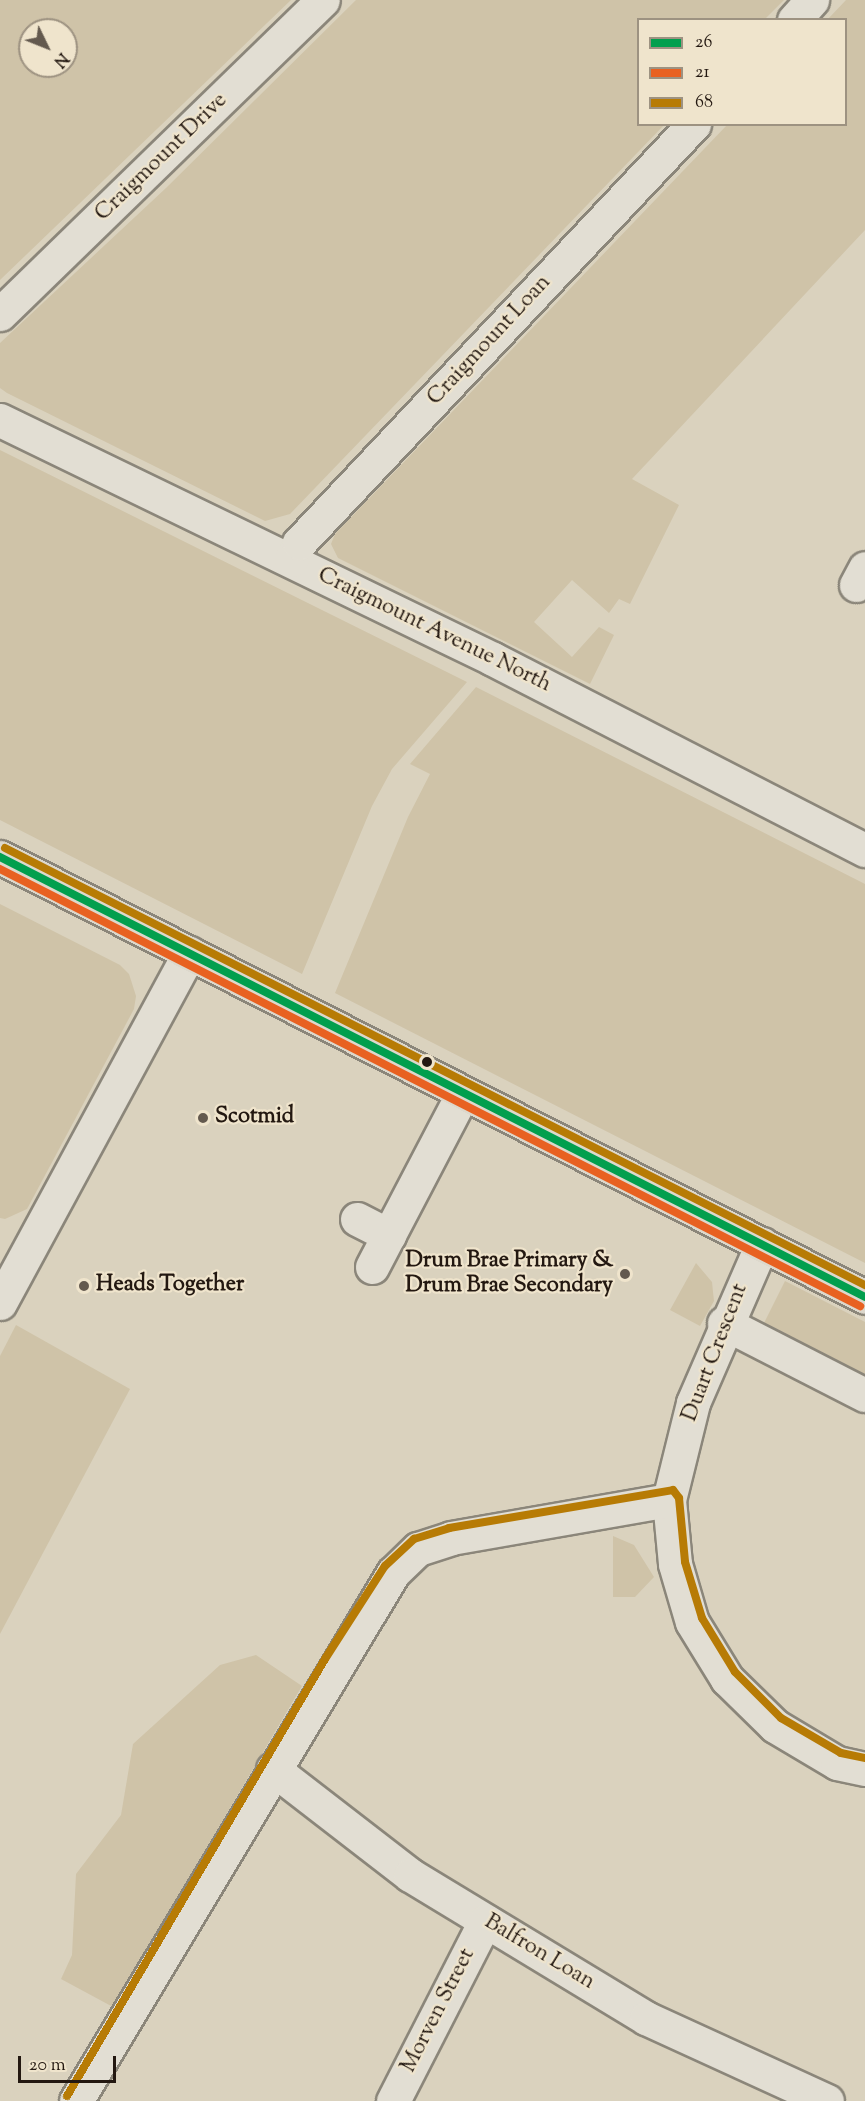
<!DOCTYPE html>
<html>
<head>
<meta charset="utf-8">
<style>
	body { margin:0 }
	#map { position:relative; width:865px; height:2101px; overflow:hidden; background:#dad2be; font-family:"Sorts Mill Goudy",serif }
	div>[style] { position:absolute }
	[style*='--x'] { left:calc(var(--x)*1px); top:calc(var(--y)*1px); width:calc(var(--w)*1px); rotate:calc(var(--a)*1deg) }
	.green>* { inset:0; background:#cfc3a8 }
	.roads { filter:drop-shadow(2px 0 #8b867a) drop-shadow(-2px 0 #8b867a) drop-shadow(0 2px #8b867a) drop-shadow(0 -2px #8b867a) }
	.minor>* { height:33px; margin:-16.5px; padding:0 16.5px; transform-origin:16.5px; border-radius:16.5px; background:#e2ded3 }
	.major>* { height:33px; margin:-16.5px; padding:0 16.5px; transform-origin:16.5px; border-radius:16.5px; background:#ddd8cc }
	.bus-1>* { height:8px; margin:-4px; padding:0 4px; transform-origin:4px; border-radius:4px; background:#029f4e }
	.bus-2>* { height:8px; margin:-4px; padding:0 4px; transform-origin:4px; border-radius:4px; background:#e86121 }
	.bus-3>* { height:8px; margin:-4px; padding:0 4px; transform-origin:4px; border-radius:4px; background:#b77b05 }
	.dots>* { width:16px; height:16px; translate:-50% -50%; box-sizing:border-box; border:3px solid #efe4cc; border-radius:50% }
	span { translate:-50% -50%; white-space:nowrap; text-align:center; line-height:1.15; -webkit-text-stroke:4.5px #efe4cc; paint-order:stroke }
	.street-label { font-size:22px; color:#231811 }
	.poi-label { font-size:22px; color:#231811; font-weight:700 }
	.left { translate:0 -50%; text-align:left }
	.right { translate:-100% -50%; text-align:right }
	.legend { position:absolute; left:637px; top:18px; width:210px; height:108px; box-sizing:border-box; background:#efe4cc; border:2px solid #9d9281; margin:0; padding:8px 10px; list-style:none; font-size:18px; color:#231811 }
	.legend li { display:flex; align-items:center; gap:12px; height:30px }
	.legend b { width:30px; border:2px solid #9d9281 }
	.north { position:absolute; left:18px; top:18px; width:60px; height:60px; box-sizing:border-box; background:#efe4cc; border:2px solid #9d9281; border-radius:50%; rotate:133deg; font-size:16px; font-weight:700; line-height:24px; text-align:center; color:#231811 }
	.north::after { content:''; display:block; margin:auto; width:21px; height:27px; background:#63594e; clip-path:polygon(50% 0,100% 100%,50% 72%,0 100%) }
	.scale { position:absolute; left:18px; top:2056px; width:98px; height:27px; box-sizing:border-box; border:3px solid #231811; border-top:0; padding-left:8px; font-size:18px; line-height:21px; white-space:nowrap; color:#231811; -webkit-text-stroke:4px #efe4cc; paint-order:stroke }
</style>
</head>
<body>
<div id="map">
	<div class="green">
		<i style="clip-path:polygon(evenodd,0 0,291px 0,0 280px,0 0,30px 30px,66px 30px,66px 66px,30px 66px,30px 30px)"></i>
		<i style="clip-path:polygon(356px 0,784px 0,765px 19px,638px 20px,638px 124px,664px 125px,290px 514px,265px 521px,7px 393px,0 388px,0 343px,166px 188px)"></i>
		<i style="clip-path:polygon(846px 0,865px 0,865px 230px,632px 479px,679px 505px,630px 604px,619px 599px,609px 613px,572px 580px,534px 622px,572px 657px,599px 627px,614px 635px,590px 684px,338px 558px,331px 544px,335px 534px,727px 125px,846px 124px,846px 20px,828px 19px)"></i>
		<i style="clip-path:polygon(0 450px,467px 682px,392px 769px,372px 806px,302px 974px,0 820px)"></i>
		<i style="clip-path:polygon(476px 687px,865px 884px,865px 1263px,335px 993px,408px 817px,430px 774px,410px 764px)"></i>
		<i style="clip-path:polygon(0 904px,120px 965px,129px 974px,136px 996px,134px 1009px,27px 1209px,5px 1219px,0 1218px)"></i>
		<i style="clip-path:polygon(696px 1263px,712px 1282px,713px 1292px,714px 1301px,700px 1326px,670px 1310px)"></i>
		<i style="clip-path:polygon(785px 1281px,865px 1322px,865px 1376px,763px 1325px)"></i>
		<i style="clip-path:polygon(16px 1325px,130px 1389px,0 1634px,0 1356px)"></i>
		<i style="clip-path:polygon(613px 1536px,634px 1545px,654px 1577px,635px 1597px,613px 1597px)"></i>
		<i style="clip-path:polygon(256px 1655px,302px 1686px,113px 2007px,61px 1979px,72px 1955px,76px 1874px,121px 1815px,133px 1744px,220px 1665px)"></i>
	</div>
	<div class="roads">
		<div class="minor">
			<i style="--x:794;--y:20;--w:27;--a:-48"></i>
			<i style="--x:0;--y:314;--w:450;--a:-44.2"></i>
			<i style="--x:0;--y:420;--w:548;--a:25.86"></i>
			<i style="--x:493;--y:659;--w:418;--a:27.2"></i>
			<i style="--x:291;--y:560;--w:19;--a:-65"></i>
			<i style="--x:299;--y:543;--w:576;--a:-46.69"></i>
			<i style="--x:856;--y:585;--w:19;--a:-62"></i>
			<i style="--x:357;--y:1219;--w:36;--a:27"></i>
			<i style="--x:762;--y:1244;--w:173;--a:113.5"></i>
			<i style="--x:693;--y:1403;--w:100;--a:103.9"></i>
			<i style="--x:669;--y:1500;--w:64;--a:84.6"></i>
			<i style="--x:675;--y:1564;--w:60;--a:73.7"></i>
			<i style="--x:692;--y:1622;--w:67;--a:58.4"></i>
			<i style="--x:727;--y:1679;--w:67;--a:44.4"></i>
			<i style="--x:775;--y:1726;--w:72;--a:30.8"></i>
			<i style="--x:837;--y:1763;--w:29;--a:12"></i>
			<i style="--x:372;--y:1267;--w:196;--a:-62.4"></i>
			<i style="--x:0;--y:1303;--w:398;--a:-61.6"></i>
			<i style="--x:724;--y:1323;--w:158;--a:27.1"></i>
			<i style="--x:273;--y:1769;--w:173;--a:37.7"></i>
			<i style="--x:410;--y:1875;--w:276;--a:31.2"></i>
			<i style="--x:646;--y:2018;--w:199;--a:24.6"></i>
			<i style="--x:76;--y:2101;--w:616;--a:-59.02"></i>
			<i style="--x:393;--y:1573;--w:35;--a:-44"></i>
			<i style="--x:418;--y:1549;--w:35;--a:-18"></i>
			<i style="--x:451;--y:1538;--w:221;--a:-9.9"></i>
			<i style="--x:393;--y:2101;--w:202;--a:-62.9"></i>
		</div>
		<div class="major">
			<i style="--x:0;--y:857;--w:970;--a:26.96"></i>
		</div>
	</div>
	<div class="bus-1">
		<i style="--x:0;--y:857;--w:970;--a:26.96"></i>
	</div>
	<div class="bus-2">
		<i style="--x:0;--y:869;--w:965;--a:26.94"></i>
	</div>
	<div class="bus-3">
		<i style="--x:5;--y:848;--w:965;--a:26.94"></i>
		<i style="--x:67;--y:2096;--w:507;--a:-59.44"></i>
		<i style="--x:325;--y:1659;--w:111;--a:-57.2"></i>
		<i style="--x:385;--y:1566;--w:40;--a:-43"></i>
		<i style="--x:414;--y:1539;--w:37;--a:-17"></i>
		<i style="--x:449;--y:1528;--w:227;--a:-9.6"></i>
		<i style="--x:673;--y:1490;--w:10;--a:53"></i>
		<i style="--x:679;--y:1498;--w:64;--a:84.6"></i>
		<i style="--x:685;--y:1562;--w:59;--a:73.1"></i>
		<i style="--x:702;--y:1618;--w:63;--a:58.6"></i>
		<i style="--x:735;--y:1672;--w:65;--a:45"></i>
		<i style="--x:781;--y:1718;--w:69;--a:30.3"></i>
		<i style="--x:841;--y:1753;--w:25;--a:12"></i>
	</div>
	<div class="dots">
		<i style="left:427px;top:1062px;background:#231811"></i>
		<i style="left:203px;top:1118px;background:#63594e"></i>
		<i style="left:625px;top:1274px;background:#63594e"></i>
		<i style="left:84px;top:1286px;background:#63594e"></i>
	</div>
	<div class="street-label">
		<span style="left:162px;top:158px;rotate:-44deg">Craigmount Drive</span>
		<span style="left:490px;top:341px;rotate:-47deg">Craigmount Loan</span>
		<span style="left:434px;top:631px;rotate:26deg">Craigmount Avenue North</span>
		<span style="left:716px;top:1353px;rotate:-69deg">Duart Crescent</span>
		<span style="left:539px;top:1953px;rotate:31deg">Balfron Loan</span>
		<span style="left:439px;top:2011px;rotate:-63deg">Morven Street</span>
	</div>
	<div class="poi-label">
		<span class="left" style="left:215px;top:1118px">Scotmid</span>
		<span class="right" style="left:613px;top:1274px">Drum Brae Primary &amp;<br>Drum Brae Secondary</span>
		<span class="left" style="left:96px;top:1286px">Heads Together</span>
	</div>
	<ul class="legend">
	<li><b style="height:8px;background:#029f4e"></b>26</li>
	<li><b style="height:8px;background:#e86121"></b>21</li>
	<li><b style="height:8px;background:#b77b05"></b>68</li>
	</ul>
	<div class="north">N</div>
	<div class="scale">20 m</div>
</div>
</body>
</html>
